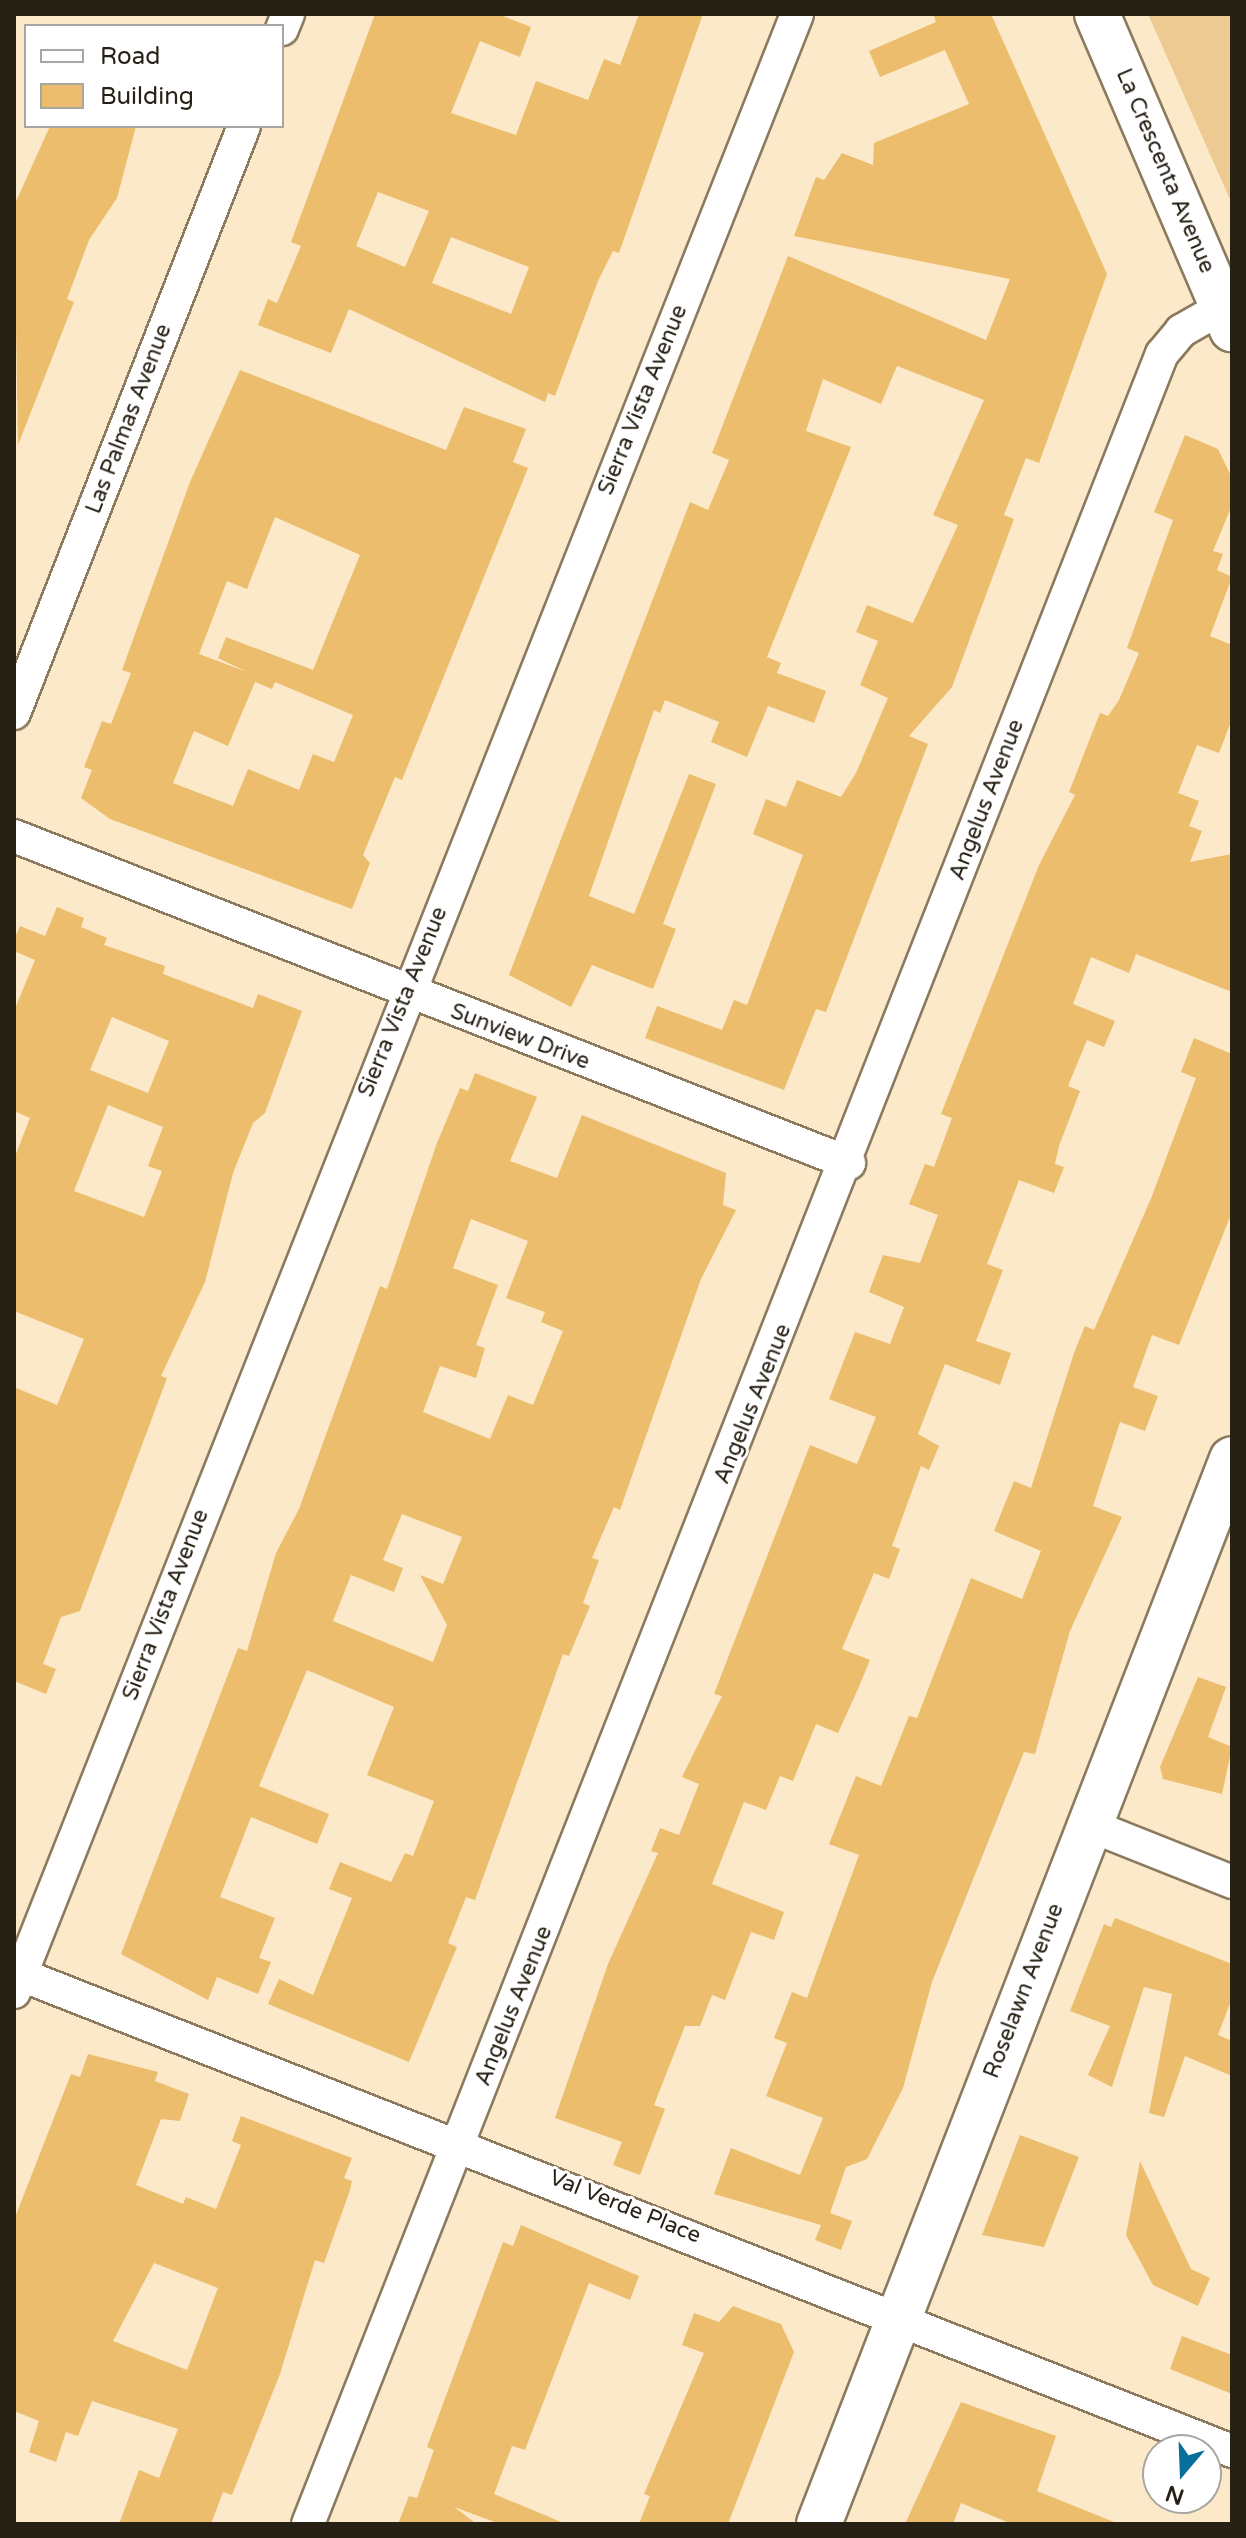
<!DOCTYPE html>
<html>
<head>
<meta charset="utf-8">
<style>
	body { margin:0 }
	#map { position:relative; width:1246px; height:2538px; overflow:hidden; background:#fce9ca; font-family:"Varela Round",sans-serif }
	div>[style] { position:absolute }
	[style*='--x'] { left:calc(var(--x)*1px); top:calc(var(--y)*1px); width:calc(var(--w)*1px); rotate:calc(var(--a)*1deg) }
	.green>* { inset:0; background:#ecca91 }
	.building>* { inset:0; background:#ebbd6c }
	.roads { filter:drop-shadow(2px 0 #8b7a5e) drop-shadow(-2px 0 #8b7a5e) drop-shadow(0 2px #8b7a5e) drop-shadow(0 -2px #8b7a5e) }
	.street>* { height:32px; margin:-16px; padding:0 16px; transform-origin:16px; border-radius:16px; background:#fff }
	.secondary>* { height:44px; margin:-22px; padding:0 22px; transform-origin:22px; border-radius:22px; background:#fff }
	span { translate:-50% -50%; white-space:nowrap; text-align:center; line-height:1.15; -webkit-text-stroke:6px #fff; paint-order:stroke }
	.street-label { font-size:22px; color:#272015 }
	.frame { position:absolute; inset:0; border:16px solid #272015; pointer-events:none }
	.legend { position:absolute; left:24px; top:24px; width:260px; height:104px; box-sizing:border-box; background:#fff; border:2px solid #a9a6a1; margin:0; padding:10px 14px; list-style:none; font-size:24px; color:#272015 }
	.legend li { display:flex; align-items:center; gap:16px; height:40px }
	.legend b { width:40px; border:2px solid #a9a6a1 }
	.north { position:absolute; left:1142px; top:2434px; width:80px; height:80px; box-sizing:border-box; background:#fff; border:2px solid #a9a6a1; border-radius:50%; rotate:199deg; font-size:22px; font-weight:700; line-height:32px; text-align:center; color:#272015 }
	.north::after { content:''; display:block; margin:auto; width:28px; height:36px; background:#076f9c; clip-path:polygon(50% 0,100% 100%,50% 72%,0 100%) }
</style>
</head>
<body>
<div id="map">
	<div class="green">
		<i style="clip-path:polygon(1148px 14px,1232px 14px,1232px 204px)"></i>
	</div>
	<div class="building">
		<i style="clip-path:polygon(evenodd,375px 14px,498px 14px,531px 27px,520px 57px,480px 41px,451px 113px,516px 135px,536px 81px,588px 100px,604px 59px,620px 65px,639px 14px,703px 14px,619px 253px,613px 251px,598px 281px,555px 396px,548px 393px,545px 402px,349px 309px,331px 353px,258px 325px,268px 299px,277px 303px,301px 246px,291px 242px,375px 14px,378px 192px,429px 211px,405px 267px,356px 246px,378px 192px,375px 14px,451px 237px,529px 267px,511px 314px,432px 283px,451px 237px)"></i>
		<i style="clip-path:polygon(933px 14px,991px 14px,1107px 274px,1039px 463px,1026px 458px,1004px 515px,1014px 519px,952px 687px,909px 736px,928px 744px,826px 1012px,816px 1009px,784px 1090px,645px 1038px,657px 1006px,722px 1030px,734px 1000px,747px 1005px,803px 855px,753px 834px,766px 799px,786px 807px,797px 780px,841px 797px,856px 773px,888px 698px,860px 685px,878px 641px,856px 632px,867px 605px,913px 623px,958px 525px,933px 515px,984px 400px,897px 366px,881px 404px,823px 379px,806px 431px,851px 447px,767px 657px,781px 663px,777px 673px,826px 691px,814px 723px,768px 706px,747px 757px,711px 742px,719px 722px,665px 700px,660px 713px,654px 710px,589px 896px,634px 914px,689px 774px,716px 784px,663px 924px,676px 929px,653px 989px,592px 965px,571px 1007px,509px 975px,690px 502px,708px 510px,729px 460px,712px 453px,788px 256px,986px 340px,1010px 279px,794px 236px,816px 177px,824px 180px,842px 153px,873px 165px,874px 143px,969px 104px,945px 50px,880px 77px,869px 51px,936px 22px)"></i>
		<i style="clip-path:polygon(50px 126px,136px 126px,117px 198px,89px 240px,67px 299px,74px 302px,18px 445px,14px 206px)"></i>
		<i style="clip-path:polygon(evenodd,240px 370px,446px 450px,464px 407px,526px 429px,513px 462px,528px 468px,402px 780px,395px 777px,363px 855px,370px 863px,352px 909px,110px 819px,81px 798px,92px 770px,84px 767px,102px 721px,111px 724px,131px 673px,122px 670px,190px 482px,240px 370px,275px 517px,360px 555px,313px 670px,226px 637px,218px 658px,247px 672px,199px 654px,227px 581px,247px 589px,275px 517px,240px 370px,255px 682px,272px 689px,275px 682px,353px 715px,334px 762px,313px 754px,299px 790px,248px 769px,233px 806px,173px 783px,194px 731px,228px 746px,255px 682px)"></i>
		<i style="clip-path:polygon(1185px 435px,1218px 449px,1232px 478px,1232px 505px,1213px 551px,1223px 554px,1217px 570px,1232px 577px,1210px 636px,1232px 645px,1232px 719px,1219px 753px,1197px 745px,1178px 793px,1199px 801px,1189px 826px,1202px 831px,1190px 862px,1232px 854px,1232px 992px,1136px 954px,1129px 973px,1091px 957px,1073px 1004px,1115px 1021px,1104px 1047px,1087px 1040px,1068px 1086px,1080px 1091px,1059px 1146px,1055px 1164px,1064px 1167px,1054px 1193px,1019px 1180px,987px 1264px,1003px 1270px,976px 1341px,1011px 1353px,1000px 1385px,945px 1364px,918px 1434px,939px 1446px,929px 1470px,921px 1466px,892px 1546px,900px 1549px,889px 1579px,874px 1573px,842px 1649px,870px 1660px,858px 1689px,838px 1733px,816px 1724px,793px 1781px,780px 1776px,766px 1810px,744px 1802px,712px 1884px,784px 1912px,774px 1940px,751px 1932px,725px 2000px,712px 1995px,700px 2026px,685px 2026px,654px 2105px,665px 2109px,640px 2175px,613px 2165px,622px 2142px,555px 2118px,608px 1964px,658px 1853px,651px 1851px,660px 1828px,679px 1835px,699px 1784px,682px 1777px,722px 1696px,714px 1694px,810px 1445px,857px 1464px,876px 1417px,829px 1399px,855px 1332px,890px 1344px,904px 1307px,869px 1292px,883px 1255px,920px 1263px,938px 1215px,909px 1204px,925px 1164px,934px 1167px,952px 1118px,941px 1114px,1039px 865px,1075px 795px,1069px 792px,1100px 713px,1108px 716px,1119px 700px,1139px 653px,1127px 648px,1173px 520px,1154px 512px)"></i>
		<i style="clip-path:polygon(evenodd,57px 907px,84px 918px,81px 927px,107px 938px,104px 945px,165px 966px,163px 974px,253px 1008px,258px 994px,302px 1011px,265px 1113px,253px 1123px,233px 1173px,205px 1282px,161px 1376px,167px 1378px,80px 1611px,61px 1617px,43px 1664px,56px 1669px,46px 1694px,14px 1681px,14px 1387px,57px 1405px,84px 1339px,14px 1311px,14px 1159px,30px 1118px,14px 1111px,14px 1011px,35px 960px,14px 951px,14px 940px,20px 926px,45px 936px,57px 907px,112px 1017px,169px 1041px,148px 1093px,90px 1070px,112px 1017px,57px 907px,108px 1105px,163px 1127px,148px 1166px,162px 1171px,144px 1217px,74px 1191px,108px 1105px)"></i>
		<i style="clip-path:polygon(1194px 1038px,1232px 1054px,1232px 1212px,1179px 1345px,1152px 1335px,1133px 1387px,1158px 1396px,1145px 1431px,1120px 1422px,1093px 1506px,1122px 1517px,1070px 1631px,1035px 1754px,1024px 1752px,932px 1982px,903px 2088px,867px 2159px,846px 2167px,830px 2213px,852px 2221px,841px 2250px,815px 2240px,821px 2225px,714px 2194px,731px 2148px,800px 2175px,823px 2118px,766px 2096px,787px 2043px,774px 2038px,792px 1992px,807px 1998px,859px 1855px,829px 1844px,856px 1776px,881px 1786px,909px 1716px,917px 1718px,971px 1578px,1022px 1599px,1041px 1551px,994px 1531px,1014px 1481px,1031px 1488px,1074px 1353px,1085px 1326px,1094px 1330px,1152px 1196px,1196px 1078px,1181px 1072px)"></i>
		<i style="clip-path:polygon(evenodd,475px 1073px,537px 1097px,510px 1161px,557px 1178px,582px 1115px,726px 1173px,723px 1205px,736px 1210px,701px 1279px,620px 1510px,614px 1507px,592px 1558px,599px 1560px,583px 1603px,590px 1606px,569px 1656px,563px 1654px,475px 1900px,466px 1897px,448px 1943px,457px 1947px,409px 2062px,268px 2004px,279px 1979px,313px 1995px,352px 1898px,329px 1889px,340px 1862px,391px 1882px,405px 1853px,413px 1856px,434px 1801px,367px 1775px,394px 1707px,307px 1670px,259px 1786px,329px 1814px,317px 1844px,251px 1817px,220px 1897px,275px 1918px,259px 1958px,271px 1962px,258px 1994px,217px 1977px,208px 2000px,121px 1954px,238px 1648px,247px 1651px,276px 1553px,299px 1509px,380px 1286px,387px 1289px,437px 1143px,460px 1088px,468px 1091px,475px 1073px,471px 1219px,528px 1241px,506px 1298px,545px 1312px,541px 1322px,563px 1331px,533px 1405px,508px 1395px,490px 1439px,423px 1412px,440px 1366px,476px 1378px,485px 1348px,476px 1345px,498px 1285px,453px 1268px,471px 1219px,475px 1073px,402px 1514px,462px 1537px,443px 1584px,420px 1575px,447px 1625px,433px 1662px,333px 1621px,351px 1575px,394px 1592px,403px 1568px,383px 1560px,402px 1514px)"></i>
		<i style="clip-path:polygon(1198px 1677px,1226px 1687px,1208px 1737px,1232px 1747px,1222px 1794px,1163px 1779px,1160px 1767px)"></i>
		<i style="clip-path:polygon(1115px 1918px,1232px 1964px,1232px 1998px,1218px 2035px,1232px 2041px,1232px 2076px,1185px 2056px,1164px 2117px,1149px 2113px,1172px 1994px,1144px 1987px,1112px 2087px,1088px 2075px,1110px 2026px,1070px 2011px,1104px 1924px,1111px 1927px)"></i>
		<i style="clip-path:polygon(evenodd,88px 2054px,158px 2072px,155px 2081px,189px 2094px,180px 2121px,161px 2119px,136px 2185px,183px 2204px,186px 2197px,216px 2209px,241px 2145px,232px 2141px,241px 2116px,352px 2158px,344px 2178px,352px 2181px,350px 2190px,324px 2263px,315px 2260px,280px 2374px,232px 2495px,223px 2492px,211px 2524px,119px 2524px,139px 2470px,159px 2478px,178px 2429px,92px 2401px,78px 2436px,66px 2432px,56px 2462px,29px 2452px,39px 2421px,14px 2411px,14px 2220px,71px 2074px,80px 2077px,88px 2054px,154px 2263px,218px 2288px,187px 2370px,113px 2341px,154px 2263px)"></i>
		<i style="clip-path:polygon(1020px 2135px,1079px 2157px,1044px 2247px,982px 2235px)"></i>
		<i style="clip-path:polygon(1140px 2161px,1191px 2269px,1210px 2278px,1198px 2306px,1153px 2285px,1126px 2235px)"></i>
		<i style="clip-path:polygon(521px 2225px,639px 2276px,630px 2300px,589px 2283px,525px 2450px,512px 2446px,494px 2494px,566px 2524px,500px 2524px,454px 2507px,477px 2524px,398px 2524px,409px 2496px,417px 2498px,434px 2450px,427px 2447px,503px 2242px,513px 2246px)"></i>
		<i style="clip-path:polygon(733px 2306px,781px 2324px,794px 2352px,728px 2524px,639px 2524px,650px 2496px,644px 2494px,704px 2353px,682px 2345px,694px 2313px,719px 2322px)"></i>
		<i style="clip-path:polygon(1182px 2336px,1232px 2355px,1232px 2394px,1170px 2369px)"></i>
		<i style="clip-path:polygon(961px 2402px,1056px 2436px,1037px 2491px,1119px 2524px,1012px 2524px,961px 2503px,953px 2524px,905px 2524px)"></i>
	</div>
	<div class="roads">
		<div class="street">
			<i style="--x:282;--y:29;--w:16;--a:-68"></i>
			<i style="--x:14;--y:713;--w:630;--a:-68.6"></i>
			<i style="--x:14;--y:836;--w:897;--a:21.39"></i>
			<i style="--x:1089;--y:1825;--w:154;--a:21.7"></i>
			<i style="--x:14;--y:1972;--w:1309;--a:21.47"></i>
			<i style="--x:14;--y:1992;--w:2127;--a:-68.4"></i>
			<i style="--x:308;--y:2524;--w:2332;--a:-68.52"></i>
			<i style="--x:1162;--y:354;--w:30;--a:-50"></i>
			<i style="--x:1181;--y:331;--w:48;--a:-29.7"></i>
		</div>
		<div class="secondary">
			<i style="--x:1097;--y:14;--w:343;--a:66.8"></i>
			<i style="--x:819;--y:2524;--w:1142;--a:-68.8"></i>
		</div>
	</div>
	<div class="street-label">
		<span style="left:1165px;top:171px;rotate:67deg">La Crescenta Avenue</span>
		<span style="left:643px;top:400px;rotate:-68deg">Sierra Vista Avenue</span>
		<span style="left:129px;top:419px;rotate:-69deg">Las Palmas Avenue</span>
		<span style="left:987px;top:800px;rotate:-69deg">Angelus Avenue</span>
		<span style="left:403px;top:1002px;rotate:-68deg">Sierra Vista Avenue</span>
		<span style="left:520px;top:1037px;rotate:21deg">Sunview Drive</span>
		<span style="left:753px;top:1404px;rotate:-68deg">Angelus Avenue</span>
		<span style="left:166px;top:1605px;rotate:-69deg">Sierra Vista Avenue</span>
		<span style="left:1024px;top:1991px;rotate:-69deg">Roselawn Avenue</span>
		<span style="left:514px;top:2006px;rotate:-68deg">Angelus Avenue</span>
		<span style="left:625px;top:2207px;rotate:22deg">Val Verde Place</span>
	</div>
	<div class="frame"></div>
	<ul class="legend">
	<li><b style="height:10px;background:#fff"></b>Road</li>
	<li><b style="height:22px;background:#ebbd6c"></b>Building</li>
	</ul>
	<div class="north">N</div>
</div>
</body>
</html>
